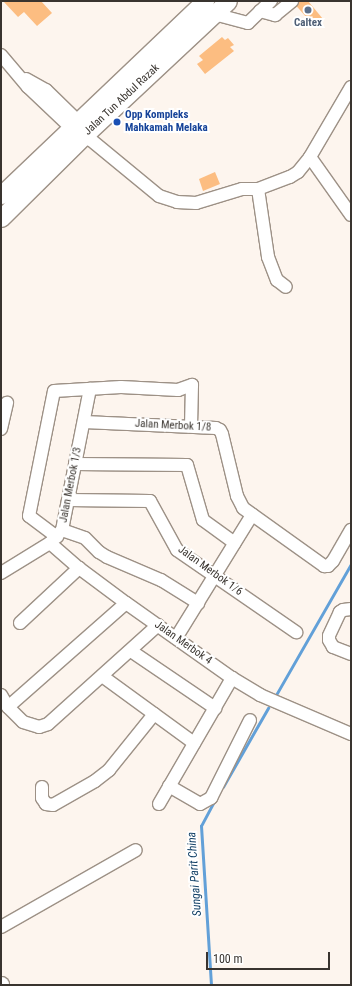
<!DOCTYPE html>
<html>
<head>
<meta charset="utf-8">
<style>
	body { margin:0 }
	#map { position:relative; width:352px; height:986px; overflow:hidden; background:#fdf5ee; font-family:"Roboto Condensed",sans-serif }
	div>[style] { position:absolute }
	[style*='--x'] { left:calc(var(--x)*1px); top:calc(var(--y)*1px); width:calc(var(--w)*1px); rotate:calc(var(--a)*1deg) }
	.stream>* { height:2.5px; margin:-1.25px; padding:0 1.25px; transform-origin:1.25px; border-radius:1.25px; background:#62a0d8 }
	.building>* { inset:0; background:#fcbd81 }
	.roads { filter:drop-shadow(1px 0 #9d9186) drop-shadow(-1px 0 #9d9186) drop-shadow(0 1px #9d9186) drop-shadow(0 -1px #9d9186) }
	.minor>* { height:12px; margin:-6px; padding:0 6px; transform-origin:6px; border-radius:6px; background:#fff }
	.major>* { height:15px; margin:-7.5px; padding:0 7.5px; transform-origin:7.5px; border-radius:7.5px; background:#fff }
	.highway>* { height:17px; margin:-8.5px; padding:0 8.5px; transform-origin:8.5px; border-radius:8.5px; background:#fff }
	.dots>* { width:11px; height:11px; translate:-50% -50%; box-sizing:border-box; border:2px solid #fff; border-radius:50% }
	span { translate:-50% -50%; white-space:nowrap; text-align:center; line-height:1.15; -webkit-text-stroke:4px #fff; paint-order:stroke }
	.service-label { font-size:11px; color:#4e5e75; font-weight:700 }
	.street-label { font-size:11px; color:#39342f }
	.transit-label { font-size:11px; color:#164399; font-weight:700 }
	.left { translate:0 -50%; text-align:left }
	.water-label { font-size:12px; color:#124066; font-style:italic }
	.frame { position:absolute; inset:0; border:2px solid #39342f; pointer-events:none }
	.scale { position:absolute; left:206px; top:952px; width:124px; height:18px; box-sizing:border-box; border:2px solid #39342f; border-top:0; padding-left:5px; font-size:12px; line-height:14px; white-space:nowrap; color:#39342f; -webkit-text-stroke:3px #fff; paint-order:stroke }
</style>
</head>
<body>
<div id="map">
	<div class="stream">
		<i style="--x:276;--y:695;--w:151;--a:-60.2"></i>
		<i style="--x:223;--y:787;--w:91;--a:-60.3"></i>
		<i style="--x:211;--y:985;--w:159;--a:-93.6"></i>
		<i style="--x:201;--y:826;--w:27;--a:-62"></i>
	</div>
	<div class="building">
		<i style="clip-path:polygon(3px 1px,41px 1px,52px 13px,37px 26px,24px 12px,18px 17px)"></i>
		<i style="clip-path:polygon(292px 1px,308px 1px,323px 19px,314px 26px)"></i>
		<i style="clip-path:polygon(222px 37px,225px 40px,228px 38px,234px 45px,230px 47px,234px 51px,205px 74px,197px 64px,203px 60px,199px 56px)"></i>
		<i style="clip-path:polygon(215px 172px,220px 184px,203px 191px,199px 179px)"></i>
	</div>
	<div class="roads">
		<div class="minor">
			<i style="--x:260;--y:11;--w:16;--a:15"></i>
			<i style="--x:275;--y:15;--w:22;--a:-39"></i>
			<i style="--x:214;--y:14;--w:35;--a:15"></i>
			<i style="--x:248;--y:23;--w:32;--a:-44"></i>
			<i style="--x:1;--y:55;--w:42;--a:49.8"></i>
			<i style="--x:28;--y:87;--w:74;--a:43.4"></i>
			<i style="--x:82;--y:138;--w:9;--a:13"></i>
			<i style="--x:91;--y:140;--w:88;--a:39.5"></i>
			<i style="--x:159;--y:196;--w:19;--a:18"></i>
			<i style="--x:177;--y:202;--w:19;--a:3"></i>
			<i style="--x:196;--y:203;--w:48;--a:-16.9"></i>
			<i style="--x:242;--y:189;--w:16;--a:0"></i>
			<i style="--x:258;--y:189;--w:34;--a:-21"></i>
			<i style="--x:290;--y:177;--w:9;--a:-32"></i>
			<i style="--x:298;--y:172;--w:19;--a:-51"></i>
			<i style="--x:310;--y:157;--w:81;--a:-59.6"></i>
			<i style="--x:26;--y:79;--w:23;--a:29"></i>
			<i style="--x:46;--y:90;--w:53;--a:44.2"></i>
			<i style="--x:310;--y:157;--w:71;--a:54.7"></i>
			<i style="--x:258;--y:189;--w:69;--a:81.6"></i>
			<i style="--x:268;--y:257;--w:25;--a:69"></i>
			<i style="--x:277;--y:280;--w:11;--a:38"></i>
			<i style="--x:84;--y:422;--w:132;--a:2.6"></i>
			<i style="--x:216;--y:428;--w:4;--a:27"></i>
			<i style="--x:220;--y:430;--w:4;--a:63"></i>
			<i style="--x:222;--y:434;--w:64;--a:76.4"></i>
			<i style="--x:237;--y:496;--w:13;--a:63"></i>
			<i style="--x:243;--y:508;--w:100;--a:35.6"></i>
			<i style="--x:324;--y:566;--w:4;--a:0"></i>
			<i style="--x:328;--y:566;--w:7;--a:-45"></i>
			<i style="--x:333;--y:561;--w:36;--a:-60"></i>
			<i style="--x:1;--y:429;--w:27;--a:-77"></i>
			<i style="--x:75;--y:464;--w:112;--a:0.5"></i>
			<i style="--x:187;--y:465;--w:57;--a:73.8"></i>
			<i style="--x:203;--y:520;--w:39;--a:36"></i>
			<i style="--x:68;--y:500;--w:82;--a:0.7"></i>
			<i style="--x:150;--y:501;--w:56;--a:61.1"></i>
			<i style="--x:177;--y:550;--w:145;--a:34.6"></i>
			<i style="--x:62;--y:530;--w:24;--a:19"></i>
			<i style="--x:85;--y:538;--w:20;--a:45"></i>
			<i style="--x:99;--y:552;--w:9;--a:32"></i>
			<i style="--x:107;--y:557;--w:59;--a:23.1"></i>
			<i style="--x:161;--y:580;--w:44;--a:31.9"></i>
			<i style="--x:57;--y:537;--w:35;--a:-143"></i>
			<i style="--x:29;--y:516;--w:127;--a:-78.7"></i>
			<i style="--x:54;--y:391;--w:67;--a:-3.4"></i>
			<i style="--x:121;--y:387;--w:57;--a:3"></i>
			<i style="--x:178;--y:390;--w:15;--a:-20"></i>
			<i style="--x:192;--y:385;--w:41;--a:91.4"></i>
			<i style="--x:50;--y:543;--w:38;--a:41"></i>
			<i style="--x:79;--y:568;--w:59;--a:36.7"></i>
			<i style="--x:126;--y:603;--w:130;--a:35.3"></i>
			<i style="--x:232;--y:678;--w:33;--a:31"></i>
			<i style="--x:260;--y:695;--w:99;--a:23.2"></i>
			<i style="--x:1;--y:573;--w:57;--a:-31.5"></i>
			<i style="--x:50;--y:543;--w:18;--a:-47"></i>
			<i style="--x:62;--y:530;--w:144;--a:-78.8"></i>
			<i style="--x:351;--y:609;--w:8;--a:173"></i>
			<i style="--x:343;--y:610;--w:4;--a:146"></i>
			<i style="--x:340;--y:612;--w:26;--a:115"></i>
			<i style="--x:329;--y:636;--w:4;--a:90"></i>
			<i style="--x:329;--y:640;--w:8;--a:60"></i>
			<i style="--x:333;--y:647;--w:19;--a:21"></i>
			<i style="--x:20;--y:623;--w:81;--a:-43"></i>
			<i style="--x:176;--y:638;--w:145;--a:-58.3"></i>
			<i style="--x:131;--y:651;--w:102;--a:34.2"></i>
			<i style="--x:102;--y:676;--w:114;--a:36.1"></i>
			<i style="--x:1;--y:695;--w:14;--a:60"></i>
			<i style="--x:8;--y:707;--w:21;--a:45"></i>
			<i style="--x:23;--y:722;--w:17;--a:17"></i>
			<i style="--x:39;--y:727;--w:9;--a:-18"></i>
			<i style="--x:48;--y:724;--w:148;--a:-42"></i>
			<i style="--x:8;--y:707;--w:157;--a:-41.4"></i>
			<i style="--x:169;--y:786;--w:36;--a:30"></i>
			<i style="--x:200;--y:804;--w:13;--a:-29"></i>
			<i style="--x:211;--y:798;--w:87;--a:-63.4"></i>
			<i style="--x:42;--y:787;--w:11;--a:90"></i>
			<i style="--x:42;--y:798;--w:7;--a:56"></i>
			<i style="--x:46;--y:804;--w:7;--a:8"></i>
			<i style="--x:53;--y:805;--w:48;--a:-29.7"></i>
			<i style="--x:95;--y:781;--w:18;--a:-38"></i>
			<i style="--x:109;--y:770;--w:72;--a:-51.2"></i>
			<i style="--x:159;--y:804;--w:146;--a:-59.9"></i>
			<i style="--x:1;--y:927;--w:155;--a:-29.7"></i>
		</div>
		<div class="major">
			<i style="--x:1;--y:984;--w:1;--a:90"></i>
		</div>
		<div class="highway">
			<i style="--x:1;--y:195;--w:282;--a:-43.6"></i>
			<i style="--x:1;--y:218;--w:124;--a:-44.7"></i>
			<i style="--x:89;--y:131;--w:190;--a:-43.1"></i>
		</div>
	</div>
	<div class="dots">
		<i style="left:308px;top:10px;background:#5c6f8a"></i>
		<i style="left:117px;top:122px;background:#1a4fb4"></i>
	</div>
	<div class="service-label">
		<span style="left:308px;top:23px">Caltex</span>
	</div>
	<div class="street-label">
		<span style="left:122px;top:100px;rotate:-43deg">Jalan Tun Abdul Razak</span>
		<span style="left:173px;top:426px;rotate:3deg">Jalan Merbok 1/8</span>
		<span style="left:71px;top:485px;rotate:-79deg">Jalan Merbok 1/3</span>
		<span style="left:210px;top:571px;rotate:36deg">Jalan Merbok 1/6</span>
		<span style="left:183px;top:643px;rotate:35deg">Jalan Merbok 4</span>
	</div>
	<div class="transit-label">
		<span class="left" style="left:125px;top:122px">Opp Kompleks<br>Mahkamah Melaka</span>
	</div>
	<div class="water-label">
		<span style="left:195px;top:874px;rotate:-94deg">Sungai Parit China</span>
	</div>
	<div class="frame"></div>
	<div class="scale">100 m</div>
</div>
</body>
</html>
